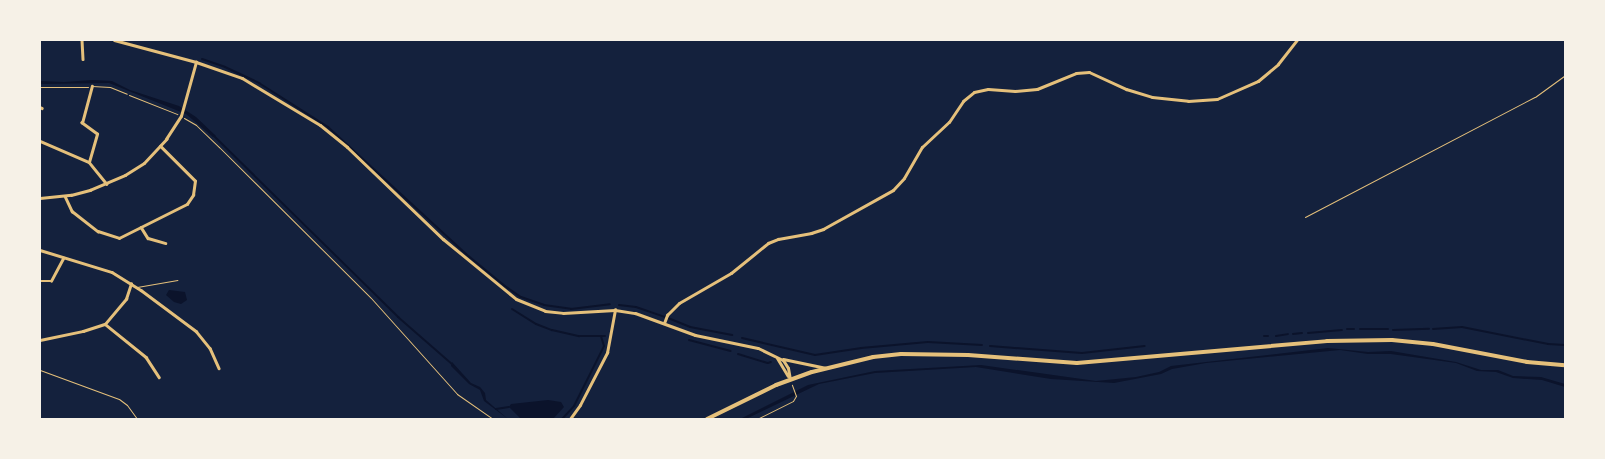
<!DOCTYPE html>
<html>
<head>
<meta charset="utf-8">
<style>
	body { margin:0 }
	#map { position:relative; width:1605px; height:459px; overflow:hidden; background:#14213d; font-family:Karla,sans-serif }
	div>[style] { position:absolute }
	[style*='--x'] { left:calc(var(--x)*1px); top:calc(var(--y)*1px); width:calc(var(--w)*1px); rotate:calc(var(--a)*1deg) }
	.water>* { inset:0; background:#0b132b }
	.stream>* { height:2px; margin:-1px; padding:0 1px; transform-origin:1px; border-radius:1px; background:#0b132b }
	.path>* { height:1px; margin:-0.5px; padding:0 0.5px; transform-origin:0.5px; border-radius:0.5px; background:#e5c07b }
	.service>* { height:1px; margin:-0.5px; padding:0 0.5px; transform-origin:0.5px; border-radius:0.5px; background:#e5c07b }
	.minor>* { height:2.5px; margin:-1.25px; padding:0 1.25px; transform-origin:1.25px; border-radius:1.25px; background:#e5c07b }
	.tertiary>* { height:3px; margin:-1.5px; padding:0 1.5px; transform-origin:1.5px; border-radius:1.5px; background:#e5c07b }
	.primary>* { height:4px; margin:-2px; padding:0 2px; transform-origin:2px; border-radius:2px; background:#e5c07b }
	span { translate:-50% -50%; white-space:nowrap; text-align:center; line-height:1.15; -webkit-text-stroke:4.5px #f6f1e7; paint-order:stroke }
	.frame { position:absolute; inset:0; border:41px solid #f6f1e7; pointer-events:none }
</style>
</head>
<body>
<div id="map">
	<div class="water">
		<i style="clip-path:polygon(93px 80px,112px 81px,130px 90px,179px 106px,196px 117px,216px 136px,213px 137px,186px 114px,109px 83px,40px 84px,40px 81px,64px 82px)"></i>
		<i style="clip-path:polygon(169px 290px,185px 292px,187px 300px,181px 304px,174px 302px,166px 295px)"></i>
		<i style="clip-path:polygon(1328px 348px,1368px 352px,1391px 351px,1456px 362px,1481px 370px,1498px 370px,1513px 376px,1541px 377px,1565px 384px,1565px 387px,1542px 380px,1513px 378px,1496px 372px,1477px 371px,1456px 363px,1391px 354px,1368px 354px,1340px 350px,1206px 363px,1172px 369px,1161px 374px,1114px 383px,1051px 379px,976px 367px,875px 373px,819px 384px,746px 419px,740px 419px,808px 385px,875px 371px,981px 365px,1096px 381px,1136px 377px,1159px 372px,1171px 366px)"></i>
		<i style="clip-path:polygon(452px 362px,471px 383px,480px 387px,485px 393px,486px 400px,508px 419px,484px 401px,480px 390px,469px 384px,451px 366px)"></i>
		<i style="clip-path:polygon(548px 400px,561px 402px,564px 407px,553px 419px,521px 419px,509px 407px,511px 404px)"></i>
	</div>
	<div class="stream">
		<i style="--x:202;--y:59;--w:24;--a:19"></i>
		<i style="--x:225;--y:67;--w:38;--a:25"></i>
		<i style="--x:259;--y:83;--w:82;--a:32.5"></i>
		<i style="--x:328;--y:127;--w:188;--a:42.6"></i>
		<i style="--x:466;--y:254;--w:50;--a:39.4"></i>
		<i style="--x:505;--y:286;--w:19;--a:35"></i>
		<i style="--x:521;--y:297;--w:24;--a:19"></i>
		<i style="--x:544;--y:305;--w:27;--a:8"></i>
		<i style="--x:571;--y:309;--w:39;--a:-7"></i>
		<i style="--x:213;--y:135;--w:260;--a:44.5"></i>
		<i style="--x:398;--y:317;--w:73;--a:41.1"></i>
		<i style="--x:619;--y:305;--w:17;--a:7"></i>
		<i style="--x:636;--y:307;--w:31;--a:19"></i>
		<i style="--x:512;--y:309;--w:28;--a:32"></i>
		<i style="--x:536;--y:324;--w:17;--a:21"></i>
		<i style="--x:552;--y:330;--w:28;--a:13"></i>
		<i style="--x:579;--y:336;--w:26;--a:0"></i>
		<i style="--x:668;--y:318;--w:24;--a:22"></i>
		<i style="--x:690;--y:327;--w:43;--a:10.8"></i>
		<i style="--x:1347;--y:329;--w:7;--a:0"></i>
		<i style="--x:1360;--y:329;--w:28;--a:0"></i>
		<i style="--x:1433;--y:329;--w:29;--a:-4"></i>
		<i style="--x:1462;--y:327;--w:88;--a:11.2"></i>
		<i style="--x:1548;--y:344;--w:17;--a:3"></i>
		<i style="--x:1393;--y:330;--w:36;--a:-2"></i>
		<i style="--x:1308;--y:333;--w:34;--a:-5"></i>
		<i style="--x:1293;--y:334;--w:9;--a:-6"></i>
		<i style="--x:1264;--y:336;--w:4;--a:0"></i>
		<i style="--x:1276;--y:336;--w:12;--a:-9"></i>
		<i style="--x:742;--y:338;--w:75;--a:13.1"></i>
		<i style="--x:815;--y:355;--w:47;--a:-8.7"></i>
		<i style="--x:861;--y:348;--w:67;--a:-5.1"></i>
		<i style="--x:928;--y:342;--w:54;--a:3.2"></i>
		<i style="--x:689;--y:340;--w:43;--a:14.7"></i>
		<i style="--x:990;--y:346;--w:92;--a:4.4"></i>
		<i style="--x:1082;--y:353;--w:63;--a:-6.3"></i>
		<i style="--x:738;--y:354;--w:31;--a:17"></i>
		<i style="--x:768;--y:363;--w:3;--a:-18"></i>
		<i style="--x:496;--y:409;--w:13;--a:-9"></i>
		<i style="--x:562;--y:419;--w:18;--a:-47"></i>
		<i style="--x:574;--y:406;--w:67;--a:-63.4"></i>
		<i style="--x:604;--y:346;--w:10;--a:-107"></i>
	</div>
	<div class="path">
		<i style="--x:40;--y:87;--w:48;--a:0"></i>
		<i style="--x:129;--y:95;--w:52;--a:21.6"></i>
		<i style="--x:184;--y:118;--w:14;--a:30"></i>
		<i style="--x:196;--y:125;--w:32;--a:44"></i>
		<i style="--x:219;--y:147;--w:214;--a:44.8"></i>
		<i style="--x:371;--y:298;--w:129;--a:48.1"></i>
		<i style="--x:457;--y:394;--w:44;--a:34.8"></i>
		<i style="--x:1305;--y:217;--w:259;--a:-27.6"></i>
		<i style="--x:1535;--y:97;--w:37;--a:-36"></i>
		<i style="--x:40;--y:370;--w:84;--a:20.2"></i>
		<i style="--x:119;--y:399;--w:10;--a:37"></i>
		<i style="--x:127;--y:405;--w:17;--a:54"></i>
		<i style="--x:757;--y:419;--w:40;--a:-26.6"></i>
		<i style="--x:793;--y:401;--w:6;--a:-59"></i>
		<i style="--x:796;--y:396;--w:12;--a:-110"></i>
	</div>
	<div class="service">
		<i style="--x:92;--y:86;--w:18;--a:3"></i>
		<i style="--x:110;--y:87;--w:18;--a:22"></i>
		<i style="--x:137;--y:287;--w:41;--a:-9.9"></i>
	</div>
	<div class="minor">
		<i style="--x:82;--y:40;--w:19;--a:87"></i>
		<i style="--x:40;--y:107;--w:2;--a:27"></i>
		<i style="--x:40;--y:141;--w:53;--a:23.2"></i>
		<i style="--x:89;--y:162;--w:28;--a:51"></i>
		<i style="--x:89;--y:162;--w:29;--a:-74"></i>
		<i style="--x:97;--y:134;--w:19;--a:-144"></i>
		<i style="--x:82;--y:123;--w:38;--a:-75"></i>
		<i style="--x:65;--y:196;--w:17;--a:65"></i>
		<i style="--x:72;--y:211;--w:33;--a:38"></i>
		<i style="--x:98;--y:231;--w:22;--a:18"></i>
		<i style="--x:119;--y:238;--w:76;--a:-26.6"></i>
		<i style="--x:187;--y:204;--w:11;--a:-56"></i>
		<i style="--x:193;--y:195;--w:14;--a:-82"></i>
		<i style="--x:195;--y:181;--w:49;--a:-135"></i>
		<i style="--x:40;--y:198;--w:31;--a:-6"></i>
		<i style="--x:71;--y:195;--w:20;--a:-15"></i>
		<i style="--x:90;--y:190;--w:38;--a:-23"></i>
		<i style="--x:125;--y:175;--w:22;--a:-32"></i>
		<i style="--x:144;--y:163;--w:33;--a:-47"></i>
		<i style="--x:166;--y:139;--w:27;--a:-57"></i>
		<i style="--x:181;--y:116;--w:56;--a:-74.5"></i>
		<i style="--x:141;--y:227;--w:13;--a:58"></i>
		<i style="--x:148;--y:238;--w:18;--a:16"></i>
		<i style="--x:40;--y:250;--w:75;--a:17"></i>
		<i style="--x:112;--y:272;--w:34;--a:32"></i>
		<i style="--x:141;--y:290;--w:69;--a:36.7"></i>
		<i style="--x:196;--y:331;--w:22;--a:51"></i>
		<i style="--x:210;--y:348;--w:22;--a:66"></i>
		<i style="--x:40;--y:281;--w:11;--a:0"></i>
		<i style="--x:51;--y:281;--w:26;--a:-62"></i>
		<i style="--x:105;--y:324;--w:53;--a:38.8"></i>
		<i style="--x:146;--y:357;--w:24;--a:57"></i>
		<i style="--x:40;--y:340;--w:44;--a:-11.8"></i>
		<i style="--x:83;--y:331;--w:23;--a:-18"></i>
		<i style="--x:105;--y:324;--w:33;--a:-50"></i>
		<i style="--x:126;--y:299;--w:16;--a:-72"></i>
		<i style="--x:570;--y:419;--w:17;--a:-54"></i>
		<i style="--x:580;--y:405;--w:59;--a:-62.6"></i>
		<i style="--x:607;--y:353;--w:44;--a:-79.5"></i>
	</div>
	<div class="tertiary">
		<i style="--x:114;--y:40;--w:85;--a:15"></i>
		<i style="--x:196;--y:62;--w:49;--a:19.2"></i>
		<i style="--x:242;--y:78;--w:91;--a:31.1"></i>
		<i style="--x:320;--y:125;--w:35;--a:39"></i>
		<i style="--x:347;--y:147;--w:133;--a:43.8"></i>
		<i style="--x:443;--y:239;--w:94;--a:39.4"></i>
		<i style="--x:516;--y:299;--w:31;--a:22"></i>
		<i style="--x:545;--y:311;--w:18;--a:6"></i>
		<i style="--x:563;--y:313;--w:52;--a:-3.3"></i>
		<i style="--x:615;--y:310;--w:20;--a:9"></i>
		<i style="--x:635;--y:313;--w:64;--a:20.1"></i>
		<i style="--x:695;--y:335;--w:64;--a:11.7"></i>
		<i style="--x:758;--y:348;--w:28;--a:26"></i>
		<i style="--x:783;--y:360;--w:9;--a:58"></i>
		<i style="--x:788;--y:368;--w:11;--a:80"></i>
		<i style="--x:664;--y:323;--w:9;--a:-69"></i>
		<i style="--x:667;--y:315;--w:17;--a:-45"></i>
		<i style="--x:679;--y:303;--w:60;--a:-30"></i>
		<i style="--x:731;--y:273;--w:48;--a:-39"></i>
		<i style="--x:768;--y:243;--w:11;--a:-22"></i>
		<i style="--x:778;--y:239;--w:34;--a:-10"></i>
		<i style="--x:811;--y:233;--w:13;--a:-18"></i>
		<i style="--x:823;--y:229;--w:80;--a:-29.1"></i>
		<i style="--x:893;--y:190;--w:16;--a:-47"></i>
		<i style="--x:904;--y:178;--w:36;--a:-60"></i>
		<i style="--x:922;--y:147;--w:37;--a:-43"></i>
		<i style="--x:949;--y:122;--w:25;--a:-56"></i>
		<i style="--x:963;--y:101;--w:14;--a:-39"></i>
		<i style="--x:974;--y:92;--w:14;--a:-12"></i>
		<i style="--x:988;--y:89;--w:27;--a:4"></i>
		<i style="--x:1015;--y:91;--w:22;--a:-5"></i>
		<i style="--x:1037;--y:89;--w:42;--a:-22.3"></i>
		<i style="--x:1076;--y:73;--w:13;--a:-4"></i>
		<i style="--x:1089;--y:72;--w:41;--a:24.7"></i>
		<i style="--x:1126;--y:89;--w:27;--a:17"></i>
		<i style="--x:1152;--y:97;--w:36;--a:6"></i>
		<i style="--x:1188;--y:101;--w:29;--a:-4"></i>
		<i style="--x:1217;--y:99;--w:45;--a:-23.7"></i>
		<i style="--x:1258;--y:81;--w:26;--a:-40"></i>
		<i style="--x:1278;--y:64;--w:31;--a:-52"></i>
		<i style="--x:777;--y:358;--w:21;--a:59"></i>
		<i style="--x:783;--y:359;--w:44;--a:11.8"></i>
	</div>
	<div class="primary">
		<i style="--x:707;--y:419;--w:77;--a:-26.2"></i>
		<i style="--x:776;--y:385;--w:38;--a:-20"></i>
		<i style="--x:812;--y:372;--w:63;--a:-13.8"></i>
		<i style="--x:873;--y:357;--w:28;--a:-6"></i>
		<i style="--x:901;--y:354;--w:67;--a:0.9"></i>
		<i style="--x:968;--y:355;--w:109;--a:4.2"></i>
		<i style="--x:1077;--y:363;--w:251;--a:-5"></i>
		<i style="--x:1327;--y:341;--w:65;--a:-0.9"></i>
		<i style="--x:1392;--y:340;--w:41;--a:5.6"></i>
		<i style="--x:1433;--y:344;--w:96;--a:10.8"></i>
		<i style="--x:1527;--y:362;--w:38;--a:5"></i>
	</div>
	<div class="frame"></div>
</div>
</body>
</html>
